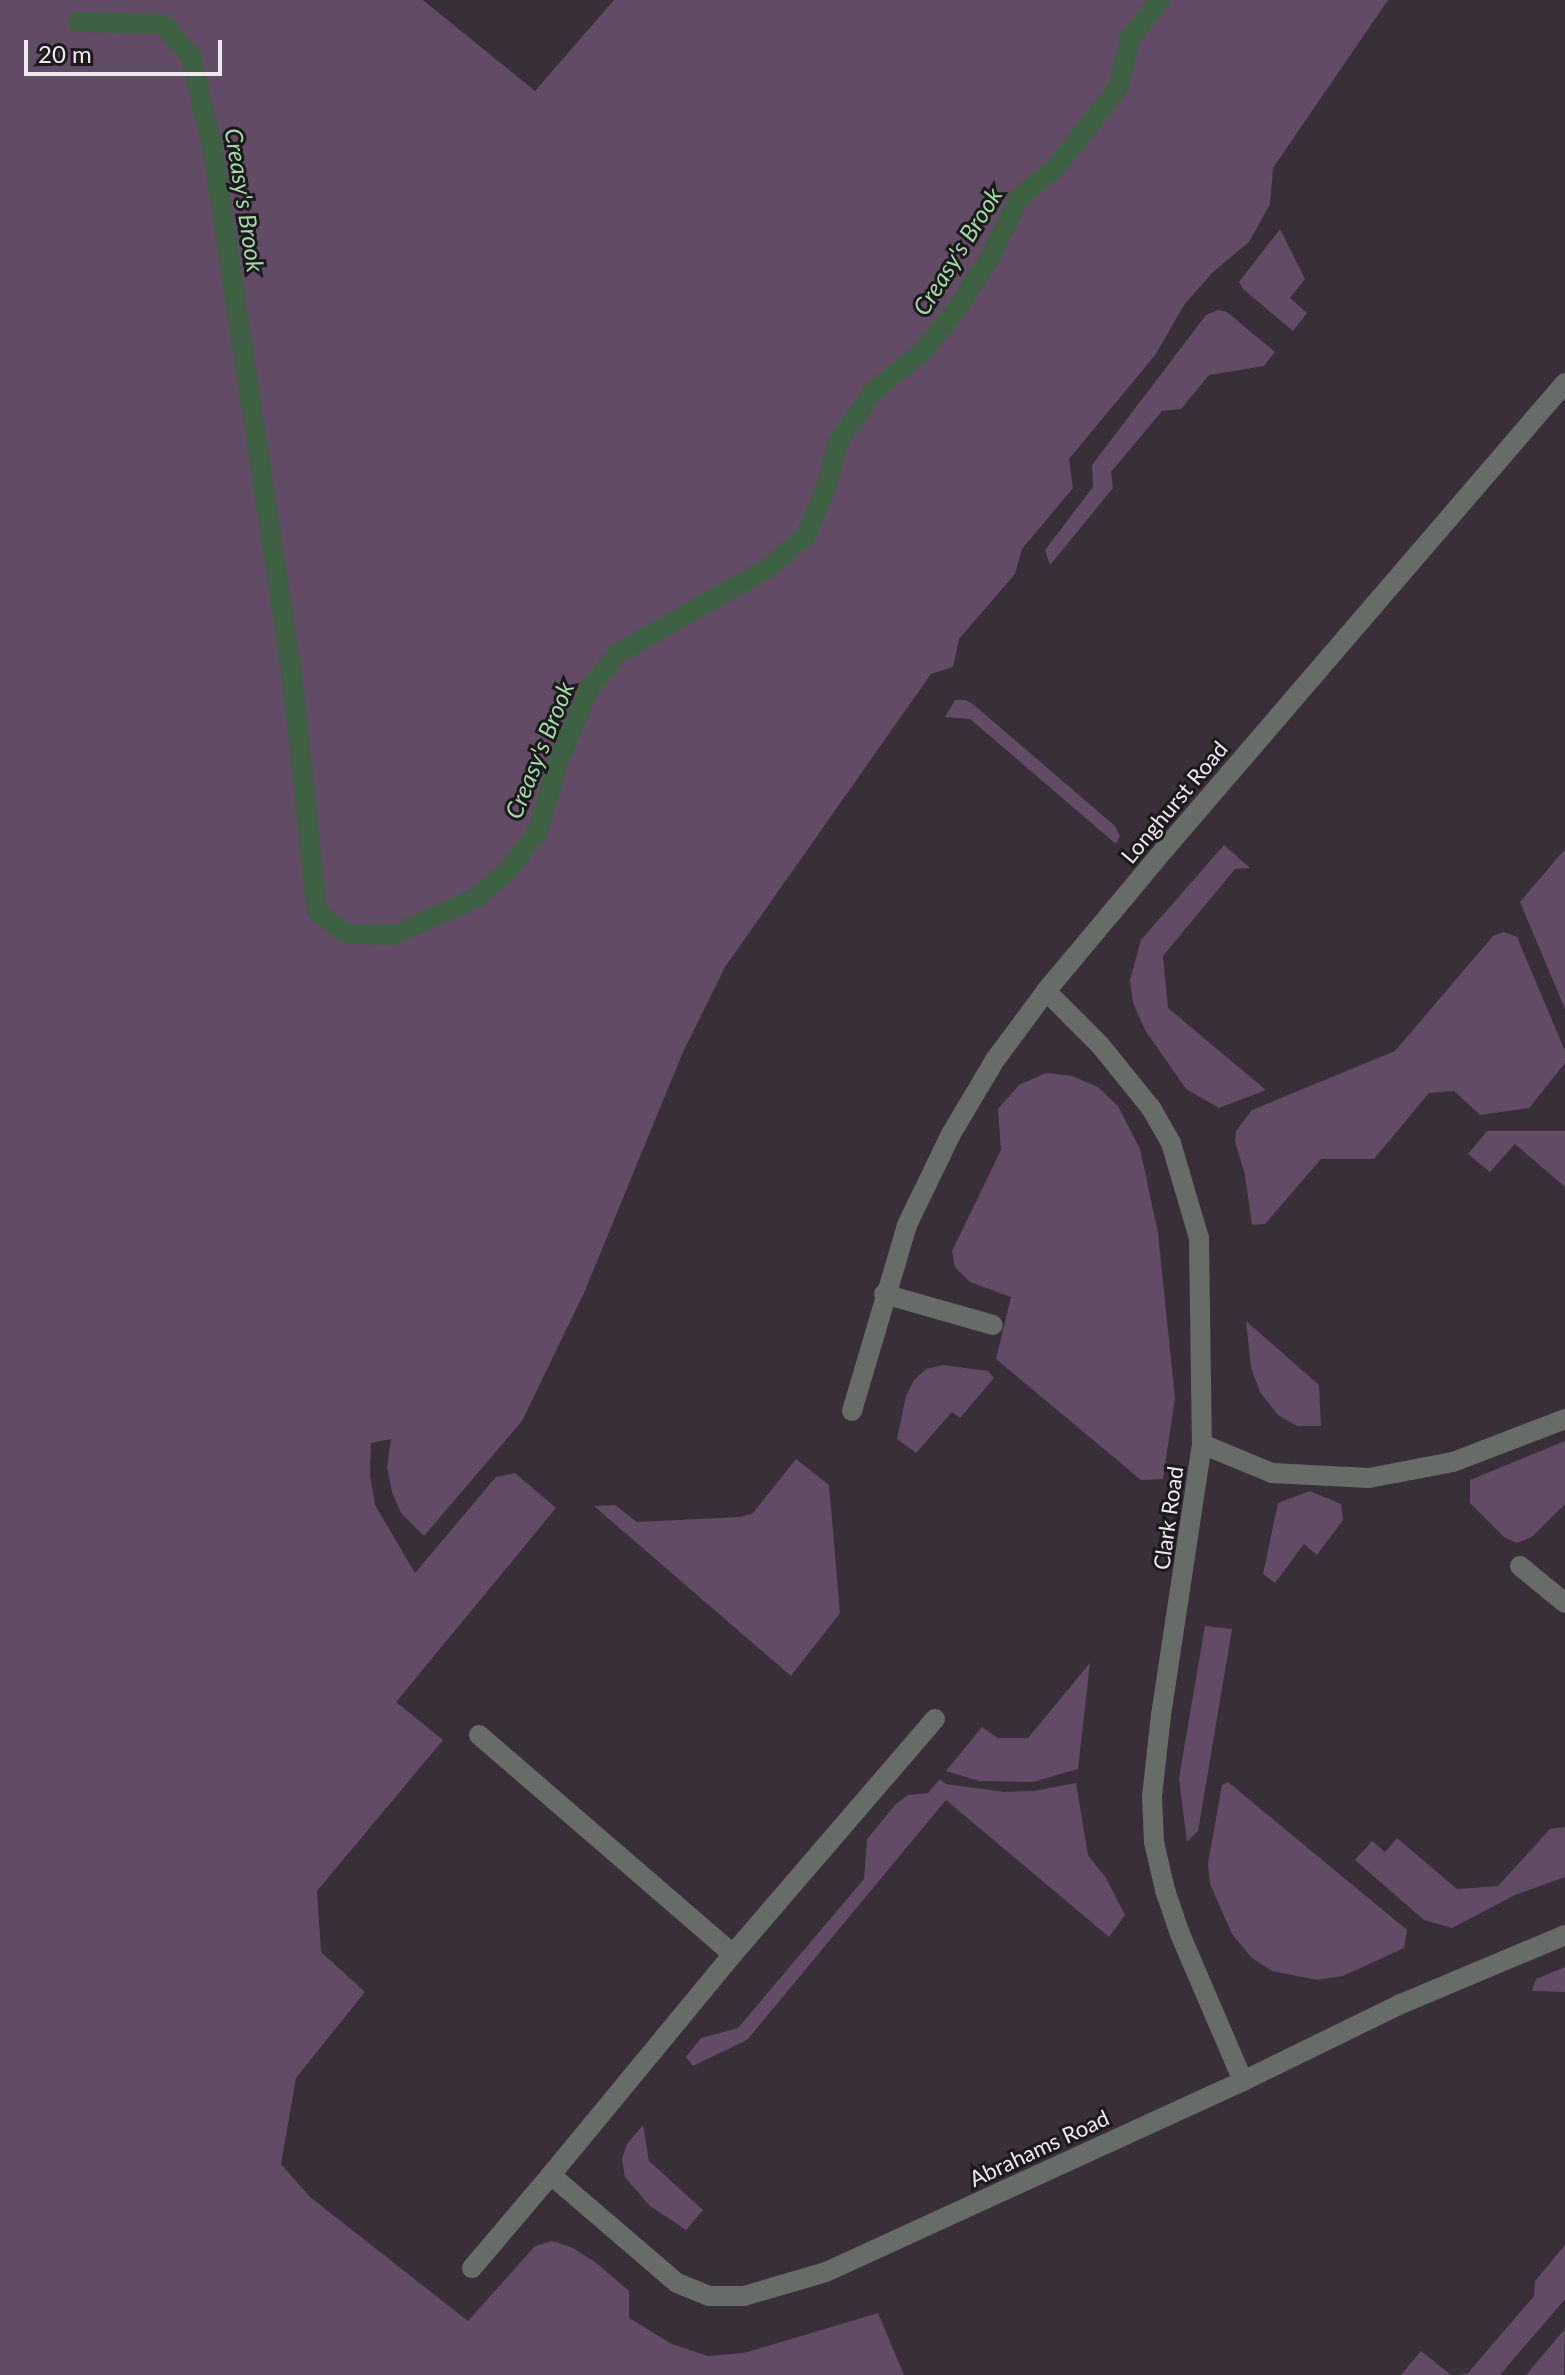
<!DOCTYPE html>
<html>
<head>
<meta charset="utf-8">
<style>
	body { margin:0 }
	#map { position:relative; width:1565px; height:2375px; overflow:hidden; background:#382f39; font-family:Lato,sans-serif }
	div>[style] { position:absolute }
	[style*='--x'] { left:calc(var(--x)*1px); top:calc(var(--y)*1px); width:calc(var(--w)*1px); rotate:calc(var(--a)*1deg) }
	.green>* { inset:0; background:#624b65 }
	.stream>* { height:20px; margin:-10px; padding:0 10px; transform-origin:10px; border-radius:10px; background:#3e6143 }
	.minor>* { height:20px; margin:-10px; padding:0 10px; transform-origin:10px; border-radius:10px; background:#676c68 }
	span { translate:-50% -50%; white-space:nowrap; text-align:center; line-height:1.15; -webkit-text-stroke:6px #1d191d; paint-order:stroke }
	.street-label { font-size:22px; color:#efe9ef }
	.water-label { font-size:24px; color:#9fdaa7; font-style:italic }
	.scale { position:absolute; left:24px; top:40px; width:198px; height:36px; box-sizing:border-box; border:4px solid #efe9ef; border-top:0; padding-left:10px; font-size:24px; line-height:28px; white-space:nowrap; color:#efe9ef; -webkit-text-stroke:6px #1d191d; paint-order:stroke }
</style>
</head>
<body>
<div id="map">
	<div class="green">
		<i style="clip-path:polygon(0 0,423px 0,535px 91px,614px 0,1388px 0,1273px 168px,1270px 204px,1249px 242px,1213px 272px,1184px 305px,1156px 354px,1069px 459px,1073px 488px,1022px 549px,1015px 574px,959px 639px,953px 667px,931px 674px,725px 967px,683px 1052px,584px 1293px,522px 1421px,424px 1536px,401px 1513px,392px 1492px,387px 1467px,391px 1439px,371px 1443px,370px 1476px,375px 1505px,415px 1573px,496px 1477px,515px 1473px,556px 1508px,396px 1702px,443px 1740px,317px 1891px,321px 1952px,365px 1992px,296px 2078px,281px 2164px,310px 2197px,468px 2321px,535px 2246px,552px 2241px,571px 2247px,595px 2262px,629px 2291px,629px 2318px,672px 2344px,708px 2356px,744px 2353px,878px 2313px,904px 2375px,0 2375px)"></i>
		<i style="clip-path:polygon(1280px 229px,1305px 279px,1290px 298px,1307px 313px,1293px 331px,1243px 289px,1239px 282px)"></i>
		<i style="clip-path:polygon(1218px 310px,1227px 312px,1275px 352px,1264px 366px,1209px 375px,1181px 409px,1162px 411px,1111px 472px,1113px 488px,1050px 565px,1045px 550px,1093px 487px,1092px 465px,1206px 315px)"></i>
		<i style="clip-path:polygon(955px 700px,966px 700px,974px 705px,1115px 826px,1120px 836px,1116px 844px,970px 719px,945px 717px)"></i>
		<i style="clip-path:polygon(1224px 845px,1250px 868px,1235px 869px,1163px 956px,1168px 1008px,1266px 1090px,1219px 1108px,1186px 1089px,1145px 1030px,1133px 1003px,1130px 980px,1141px 940px)"></i>
		<i style="clip-path:polygon(1565px 849px,1565px 1009px,1520px 902px)"></i>
		<i style="clip-path:polygon(1504px 932px,1517px 937px,1565px 1051px,1565px 1063px,1529px 1108px,1480px 1115px,1454px 1091px,1429px 1093px,1374px 1159px,1321px 1159px,1265px 1224px,1252px 1225px,1245px 1175px,1235px 1141px,1236px 1131px,1252px 1110px,1395px 1051px,1493px 936px)"></i>
		<i style="clip-path:polygon(1046px 1073px,1072px 1076px,1098px 1087px,1118px 1106px,1140px 1149px,1158px 1233px,1175px 1398px,1163px 1479px,1141px 1480px,996px 1359px,1011px 1297px,970px 1282px,955px 1267px,952px 1251px,1001px 1150px,998px 1109px,1019px 1085px)"></i>
		<i style="clip-path:polygon(1487px 1131px,1565px 1131px,1565px 1187px,1515px 1144px,1490px 1172px,1468px 1154px)"></i>
		<i style="clip-path:polygon(1246px 1321px,1319px 1385px,1321px 1426px,1297px 1426px,1278px 1415px,1260px 1392px,1251px 1368px)"></i>
		<i style="clip-path:polygon(943px 1365px,988px 1371px,994px 1378px,960px 1418px,952px 1412px,916px 1453px,897px 1439px,906px 1396px,914px 1380px,926px 1369px)"></i>
		<i style="clip-path:polygon(1565px 1441px,1565px 1504px,1532px 1537px,1517px 1543px,1504px 1537px,1470px 1503px,1470px 1480px)"></i>
		<i style="clip-path:polygon(796px 1459px,829px 1485px,840px 1613px,791px 1676px,594px 1506px,615px 1505px,637px 1522px,741px 1517px,753px 1513px)"></i>
		<i style="clip-path:polygon(1310px 1491px,1341px 1504px,1343px 1520px,1317px 1555px,1304px 1544px,1275px 1583px,1263px 1574px,1278px 1503px)"></i>
		<i style="clip-path:polygon(1205px 1626px,1232px 1629px,1198px 1831px,1187px 1842px,1179px 1778px)"></i>
		<i style="clip-path:polygon(1090px 1663px,1078px 1769px,1033px 1782px,979px 1781px,946px 1771px,982px 1727px,998px 1738px,1028px 1738px)"></i>
		<i style="clip-path:polygon(940px 1779px,946px 1784px,1004px 1792px,1034px 1791px,1076px 1783px,1088px 1855px,1106px 1878px,1125px 1915px,1109px 1937px,946px 1800px,747px 2040px,693px 2066px,686px 2057px,701px 2038px,738px 2028px,864px 1879px,867px 1839px,896px 1804px,908px 1795px,928px 1793px)"></i>
		<i style="clip-path:polygon(1228px 1782px,1407px 1930px,1404px 1948px,1343px 1976px,1317px 1980px,1272px 1971px,1252px 1958px,1232px 1934px,1210px 1884px,1208px 1863px,1222px 1785px)"></i>
		<i style="clip-path:polygon(1565px 1827px,1565px 1877px,1515px 1895px,1452px 1928px,1424px 1920px,1355px 1860px,1372px 1841px,1385px 1852px,1397px 1838px,1457px 1889px,1498px 1886px,1550px 1829px)"></i>
		<i style="clip-path:polygon(1565px 1967px,1565px 1992px,1532px 1991px,1536px 1979px)"></i>
		<i style="clip-path:polygon(643px 2125px,649px 2161px,703px 2210px,686px 2230px,650px 2206px,625px 2177px,622px 2159px,627px 2144px)"></i>
		<i style="clip-path:polygon(1565px 2245px,1565px 2299px,1500px 2375px,1458px 2375px,1468px 2373px,1534px 2296px,1535px 2281px)"></i>
		<i style="clip-path:polygon(1565px 2329px,1564px 2375px,1526px 2375px)"></i>
		<i style="clip-path:polygon(1421px 2351px,1451px 2375px,1401px 2375px)"></i>
	</div>
	<div class="stream">
		<i style="--x:78;--y:22;--w:85;--a:1.3"></i>
		<i style="--x:163;--y:24;--w:43;--a:49.7"></i>
		<i style="--x:191;--y:57;--w:97;--a:76.8"></i>
		<i style="--x:213;--y:151;--w:530;--a:81.43"></i>
		<i style="--x:292;--y:675;--w:238;--a:84"></i>
		<i style="--x:317;--y:912;--w:37;--a:36"></i>
		<i style="--x:347;--y:934;--w:47;--a:1.2"></i>
		<i style="--x:394;--y:935;--w:90;--a:-24.3"></i>
		<i style="--x:476;--y:898;--w:40;--a:-41"></i>
		<i style="--x:506;--y:872;--w:50;--a:-51.5"></i>
		<i style="--x:537;--y:833;--w:74;--a:-73.5"></i>
		<i style="--x:558;--y:762;--w:79;--a:-67"></i>
		<i style="--x:589;--y:689;--w:46;--a:-51.1"></i>
		<i style="--x:618;--y:653;--w:172;--a:-29.5"></i>
		<i style="--x:768;--y:568;--w:50;--a:-41"></i>
		<i style="--x:806;--y:535;--w:48;--a:-66.6"></i>
		<i style="--x:825;--y:491;--w:51;--a:-75.1"></i>
		<i style="--x:838;--y:442;--w:62;--a:-54.8"></i>
		<i style="--x:874;--y:391;--w:63;--a:-39.2"></i>
		<i style="--x:923;--y:351;--w:53;--a:-51.2"></i>
		<i style="--x:956;--y:310;--w:59;--a:-56.9"></i>
		<i style="--x:988;--y:261;--w:70;--a:-63.8"></i>
		<i style="--x:1019;--y:198;--w:50;--a:-40.1"></i>
		<i style="--x:1057;--y:166;--w:99;--a:-52"></i>
		<i style="--x:1118;--y:88;--w:51;--a:-76.5"></i>
		<i style="--x:1130;--y:38;--w:48;--a:-51.7"></i>
	</div>
	<div class="minor">
		<i style="--x:1046;--y:991;--w:76;--a:45"></i>
		<i style="--x:1100;--y:1045;--w:81;--a:51"></i>
		<i style="--x:1151;--y:1108;--w:40;--a:60.3"></i>
		<i style="--x:1171;--y:1143;--w:99;--a:73.6"></i>
		<i style="--x:1199;--y:1238;--w:206;--a:89.2"></i>
		<i style="--x:1202;--y:1444;--w:274;--a:98.6"></i>
		<i style="--x:1161;--y:1715;--w:81;--a:96.3"></i>
		<i style="--x:1152;--y:1796;--w:46;--a:87.5"></i>
		<i style="--x:1154;--y:1842;--w:49;--a:77.1"></i>
		<i style="--x:1165;--y:1890;--w:46;--a:71.2"></i>
		<i style="--x:1180;--y:1934;--w:160;--a:66.8"></i>
		<i style="--x:884;--y:1294;--w:113;--a:15.9"></i>
		<i style="--x:852;--y:1411;--w:194;--a:-73.5"></i>
		<i style="--x:907;--y:1225;--w:101;--a:-64.2"></i>
		<i style="--x:951;--y:1134;--w:86;--a:-59.3"></i>
		<i style="--x:995;--y:1060;--w:86;--a:-53.5"></i>
		<i style="--x:1046;--y:991;--w:182;--a:-50.1"></i>
		<i style="--x:1163;--y:851;--w:617;--a:-49.34"></i>
		<i style="--x:1202;--y:1444;--w:76;--a:22.5"></i>
		<i style="--x:1272;--y:1473;--w:97;--a:3"></i>
		<i style="--x:1369;--y:1478;--w:86;--a:-10.8"></i>
		<i style="--x:1453;--y:1462;--w:120;--a:-21"></i>
		<i style="--x:1520;--y:1566;--w:58;--a:39.4"></i>
		<i style="--x:935;--y:1719;--w:310;--a:130.7"></i>
		<i style="--x:733;--y:1954;--w:286;--a:129.5"></i>
		<i style="--x:551;--y:2175;--w:166;--a:40.6"></i>
		<i style="--x:677;--y:2283;--w:35;--a:22"></i>
		<i style="--x:709;--y:2296;--w:35;--a:0"></i>
		<i style="--x:744;--y:2296;--w:85;--a:-16.3"></i>
		<i style="--x:826;--y:2272;--w:459;--a:-24.6"></i>
		<i style="--x:1243;--y:2081;--w:176;--a:-26"></i>
		<i style="--x:1401;--y:2004;--w:178;--a:-22.8"></i>
		<i style="--x:479;--y:1735;--w:335;--a:40.8"></i>
		<i style="--x:472;--y:2268;--w:122;--a:-49.7"></i>
	</div>
	<div class="street-label">
		<span style="left:1174px;top:802px;rotate:-50deg">Longhurst Road</span>
		<span style="left:1168px;top:1518px;rotate:-82deg">Clark Road</span>
		<span style="left:1039px;top:2148px;rotate:-25deg">Abrahams Road</span>
	</div>
	<div class="water-label">
		<span style="left:245px;top:200px;rotate:81deg">Creasy's Brook</span>
		<span style="left:957px;top:251px;rotate:-58deg">Creasy's Brook</span>
		<span style="left:539px;top:750px;rotate:-68deg">Creasy's Brook</span>
	</div>
	<div class="scale">20 m</div>
</div>
</body>
</html>
